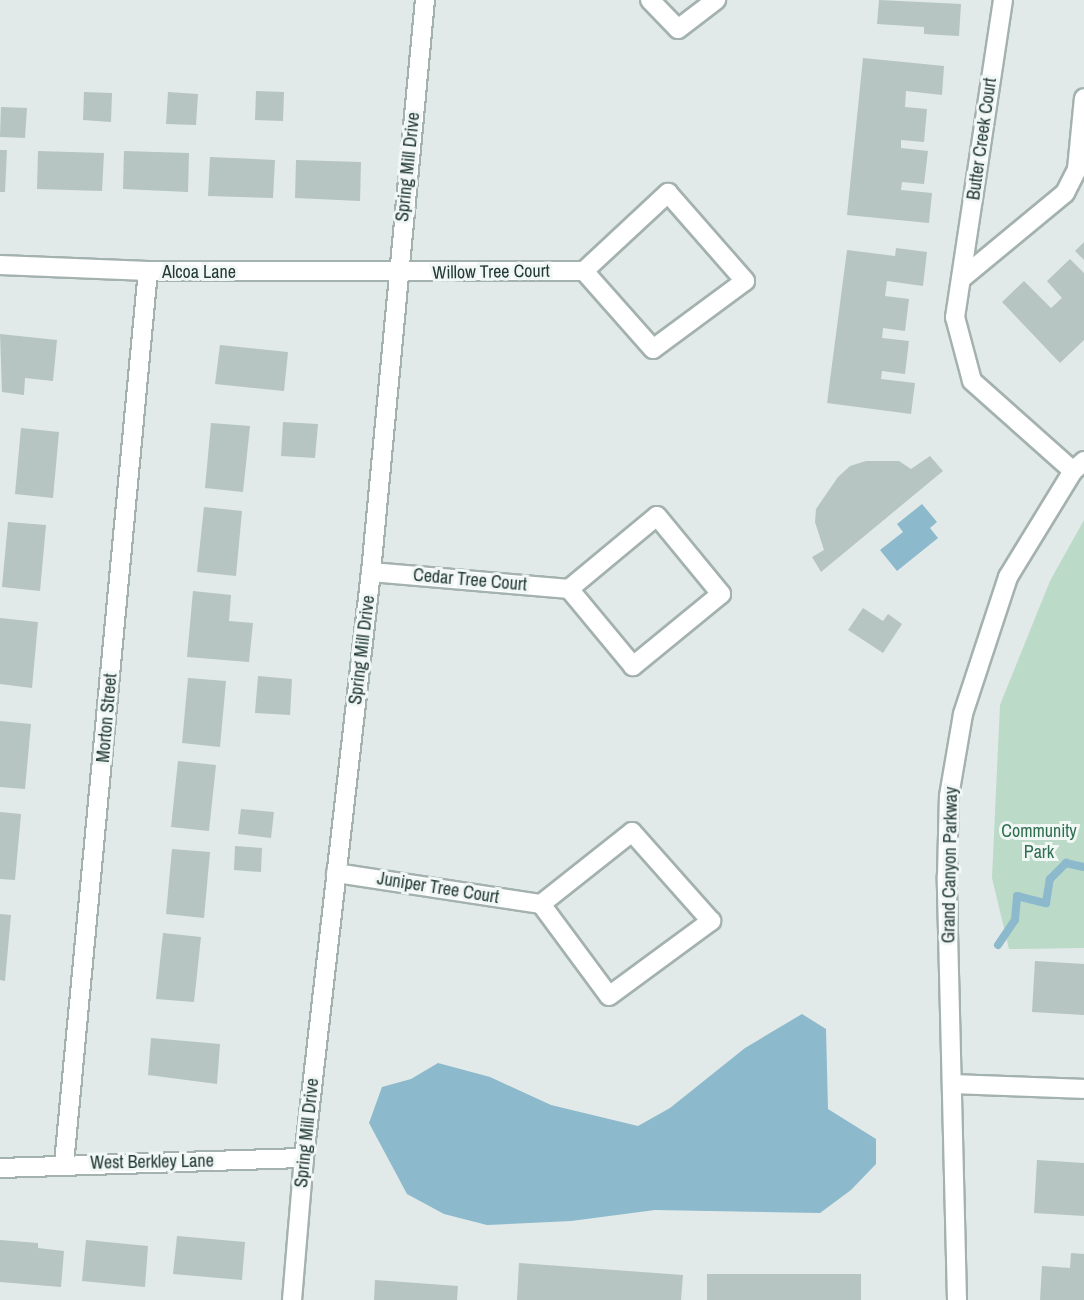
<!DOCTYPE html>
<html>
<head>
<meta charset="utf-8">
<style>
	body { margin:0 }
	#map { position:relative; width:1084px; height:1300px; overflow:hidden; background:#e1eae8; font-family:"Archivo Narrow",sans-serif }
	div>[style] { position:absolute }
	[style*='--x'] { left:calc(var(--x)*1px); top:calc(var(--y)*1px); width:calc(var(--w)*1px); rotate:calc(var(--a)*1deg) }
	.green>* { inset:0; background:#bbdac8 }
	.water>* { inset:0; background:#8cb9cc }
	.stream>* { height:8px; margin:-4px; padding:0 4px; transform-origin:4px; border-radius:4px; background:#8cb9cc }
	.building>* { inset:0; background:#b6c5c1 }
	.roads { filter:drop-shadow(2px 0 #a4b2af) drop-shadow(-2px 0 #a4b2af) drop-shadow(0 2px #a4b2af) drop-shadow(0 -2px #a4b2af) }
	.minor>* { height:18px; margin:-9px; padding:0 9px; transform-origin:9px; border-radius:9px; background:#fff }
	span { translate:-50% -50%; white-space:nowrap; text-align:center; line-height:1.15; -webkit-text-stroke:6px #f1f7f5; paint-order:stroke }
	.street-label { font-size:18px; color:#233a37 }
	.park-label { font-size:18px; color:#306e51 }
</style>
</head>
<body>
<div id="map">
	<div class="green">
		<i style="clip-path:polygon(1084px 520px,1084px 948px,1009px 949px,992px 878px,1000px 705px,1050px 581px)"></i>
	</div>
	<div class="water">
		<i style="clip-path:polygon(922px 504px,937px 522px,930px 528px,938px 538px,897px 571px,880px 550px,903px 532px,897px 524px)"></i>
		<i style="clip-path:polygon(802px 1014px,826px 1029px,828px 1109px,876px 1139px,876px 1164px,851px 1190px,820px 1213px,655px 1210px,571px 1221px,487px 1225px,444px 1214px,407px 1194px,369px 1123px,382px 1087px,411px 1079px,438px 1063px,490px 1077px,551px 1105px,638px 1126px,670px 1108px,745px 1048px)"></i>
	</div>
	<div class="stream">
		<i style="--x:998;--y:945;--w:30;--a:-56"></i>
		<i style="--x:1015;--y:920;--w:24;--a:-85"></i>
		<i style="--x:1017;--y:896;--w:30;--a:14"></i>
		<i style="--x:1046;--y:903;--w:24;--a:-81"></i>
		<i style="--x:1050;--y:879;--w:23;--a:-45"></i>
		<i style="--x:1066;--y:863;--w:18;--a:13"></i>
	</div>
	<div class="building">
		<i style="clip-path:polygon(879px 0,961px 4px,959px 36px,924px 34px,924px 27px,877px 24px)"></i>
		<i style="clip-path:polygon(863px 58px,944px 66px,942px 95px,906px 91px,905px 107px,927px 109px,924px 142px,901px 140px,901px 148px,928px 151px,924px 184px,902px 182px,901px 190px,932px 193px,929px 223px,847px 215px)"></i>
		<i style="clip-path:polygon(256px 91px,284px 92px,283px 121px,255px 120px)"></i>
		<i style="clip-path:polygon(84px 92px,112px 93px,111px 122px,83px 120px)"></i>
		<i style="clip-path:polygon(168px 92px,198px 94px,196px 125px,166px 124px)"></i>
		<i style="clip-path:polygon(1px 107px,27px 108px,25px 138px,0 137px)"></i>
		<i style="clip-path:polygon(0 150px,7px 150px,5px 192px,0 192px)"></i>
		<i style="clip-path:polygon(38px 151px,104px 153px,102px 191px,37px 189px)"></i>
		<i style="clip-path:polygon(124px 151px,189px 153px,188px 192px,123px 189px)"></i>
		<i style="clip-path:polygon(210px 157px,275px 160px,273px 198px,208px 196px)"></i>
		<i style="clip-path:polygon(296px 160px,361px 162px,360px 201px,295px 198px)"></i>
		<i style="clip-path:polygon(1084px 242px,1084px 260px,1075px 251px)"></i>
		<i style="clip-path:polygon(896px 248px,927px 252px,923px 286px,887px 281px,885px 296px,909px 299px,905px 331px,883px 328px,882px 338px,909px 341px,905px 374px,882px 371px,881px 379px,915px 383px,911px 414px,827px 403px,847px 250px,895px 256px)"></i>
		<i style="clip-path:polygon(1070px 259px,1084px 273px,1084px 340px,1060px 363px,1002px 302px,1024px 281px,1051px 308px,1062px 298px,1047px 281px)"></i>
		<i style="clip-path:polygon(0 334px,57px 340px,53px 381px,25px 378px,24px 395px,2px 392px)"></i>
		<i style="clip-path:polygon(220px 345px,288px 352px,284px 391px,215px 384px)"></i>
		<i style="clip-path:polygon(283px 422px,318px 424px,315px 458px,281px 456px)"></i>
		<i style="clip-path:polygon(211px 423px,250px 426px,243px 492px,205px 488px)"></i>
		<i style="clip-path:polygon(21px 428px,59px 432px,53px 498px,15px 494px)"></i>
		<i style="clip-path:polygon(930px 456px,943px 471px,821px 572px,812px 557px,824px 550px,815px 522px,816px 509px,838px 477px,850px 466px,866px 461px,899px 461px,911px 469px)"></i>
		<i style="clip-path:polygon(204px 507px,242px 511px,236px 576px,197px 572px)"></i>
		<i style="clip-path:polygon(8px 522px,46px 525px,40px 591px,2px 587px)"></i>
		<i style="clip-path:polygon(193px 591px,231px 595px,229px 621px,253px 623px,249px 662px,187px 657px)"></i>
		<i style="clip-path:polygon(863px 608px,883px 621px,888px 614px,902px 624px,883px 653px,848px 630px)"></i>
		<i style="clip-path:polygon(0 618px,38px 622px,32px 688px,0 684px)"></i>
		<i style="clip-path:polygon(258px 676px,292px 679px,290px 715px,255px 713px)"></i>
		<i style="clip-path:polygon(188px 678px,226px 681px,220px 747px,182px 743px)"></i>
		<i style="clip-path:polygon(0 721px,31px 724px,25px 789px,0 787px)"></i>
		<i style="clip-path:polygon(178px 761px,216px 765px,209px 831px,171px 827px)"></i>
		<i style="clip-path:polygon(241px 809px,274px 812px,271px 838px,238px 834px)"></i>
		<i style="clip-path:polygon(0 812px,21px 814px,15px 880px,0 879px)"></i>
		<i style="clip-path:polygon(235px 846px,262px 848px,261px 872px,234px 870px)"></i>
		<i style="clip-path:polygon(172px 849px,210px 852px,204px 918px,166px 914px)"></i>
		<i style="clip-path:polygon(0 914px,11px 915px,5px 981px,0 980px)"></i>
		<i style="clip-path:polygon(163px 933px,201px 937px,194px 1002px,156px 999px)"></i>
		<i style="clip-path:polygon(1035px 961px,1084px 964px,1084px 1015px,1032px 1012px)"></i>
		<i style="clip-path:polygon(151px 1038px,220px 1044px,217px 1084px,148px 1075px)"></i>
		<i style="clip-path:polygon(1037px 1160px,1084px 1163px,1084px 1216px,1034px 1213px)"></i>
		<i style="clip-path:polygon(177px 1236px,245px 1242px,242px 1280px,173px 1274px)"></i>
		<i style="clip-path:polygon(0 1240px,38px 1243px,38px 1248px,64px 1251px,61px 1287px,0 1282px)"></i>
		<i style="clip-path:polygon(86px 1240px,148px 1246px,145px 1287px,82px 1281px)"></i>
		<i style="clip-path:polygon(1071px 1253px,1084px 1254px,1084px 1300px,1040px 1300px,1042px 1266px,1070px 1268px)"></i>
		<i style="clip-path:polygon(519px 1263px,683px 1275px,681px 1300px,517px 1300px)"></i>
		<i style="clip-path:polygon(707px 1274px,861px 1274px,861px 1300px,707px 1300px)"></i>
		<i style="clip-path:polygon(375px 1280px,458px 1286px,457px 1300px,374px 1300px)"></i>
	</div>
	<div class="roads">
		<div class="minor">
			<i style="--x:650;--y:0;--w:40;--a:46"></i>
			<i style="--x:678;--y:29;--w:48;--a:-37.3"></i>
			<i style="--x:1003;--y:0;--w:321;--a:98.6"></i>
			<i style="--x:955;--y:317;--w:66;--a:75.1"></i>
			<i style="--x:972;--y:381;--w:135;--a:41.7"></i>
			<i style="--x:0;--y:265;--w:148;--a:2.3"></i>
			<i style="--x:148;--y:271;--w:436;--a:0"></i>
			<i style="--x:584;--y:271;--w:115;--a:-42.9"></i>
			<i style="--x:668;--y:193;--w:117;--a:48.8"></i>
			<i style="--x:745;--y:281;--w:114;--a:143.5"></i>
			<i style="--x:653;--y:349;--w:104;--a:-131.5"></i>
			<i style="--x:961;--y:279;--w:135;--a:-39.6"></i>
			<i style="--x:1065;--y:193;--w:27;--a:-63"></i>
			<i style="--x:1077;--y:169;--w:71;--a:-84.4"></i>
			<i style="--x:371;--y:572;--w:199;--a:4.9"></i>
			<i style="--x:569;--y:589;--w:114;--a:-39.7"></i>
			<i style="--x:657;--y:516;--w:101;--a:50.6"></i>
			<i style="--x:721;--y:594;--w:114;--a:140.7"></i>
			<i style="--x:633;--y:666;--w:100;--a:-129.7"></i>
			<i style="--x:336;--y:873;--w:207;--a:8.6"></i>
			<i style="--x:541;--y:904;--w:114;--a:53.5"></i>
			<i style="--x:609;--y:996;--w:127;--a:-36.3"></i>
			<i style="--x:711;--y:921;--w:119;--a:-131.6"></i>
			<i style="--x:632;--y:832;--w:116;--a:141.6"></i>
			<i style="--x:954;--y:1084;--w:130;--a:2.2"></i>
			<i style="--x:64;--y:1164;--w:897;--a:-84.63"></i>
			<i style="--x:0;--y:1168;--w:304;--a:-1.9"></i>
			<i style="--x:292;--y:1300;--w:143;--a:-85.2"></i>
			<i style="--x:304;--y:1158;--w:590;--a:-83.48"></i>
			<i style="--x:371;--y:572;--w:575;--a:-84.61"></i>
			<i style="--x:957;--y:1300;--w:424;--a:-91.4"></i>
			<i style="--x:947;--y:876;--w:80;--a:-88.6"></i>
			<i style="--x:949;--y:796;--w:83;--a:-80.3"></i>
			<i style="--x:963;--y:714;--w:144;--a:-71.8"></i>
			<i style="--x:1008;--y:577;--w:124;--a:-58.5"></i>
			<i style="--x:1073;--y:471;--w:15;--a:-42"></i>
		</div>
	</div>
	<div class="street-label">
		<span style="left:982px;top:139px;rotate:-82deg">Butter Creek Court</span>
		<span style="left:408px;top:167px;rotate:-84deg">Spring Mill Drive</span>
		<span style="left:199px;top:272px">Alcoa Lane</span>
		<span style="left:491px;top:272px;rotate:-1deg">Willow Tree Court</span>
		<span style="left:470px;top:580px;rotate:5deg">Cedar Tree Court</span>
		<span style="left:362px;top:650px;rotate:-83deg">Spring Mill Drive</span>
		<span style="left:107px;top:718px;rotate:-85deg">Morton Street</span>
		<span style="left:950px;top:865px;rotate:-89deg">Grand Canyon Parkway</span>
		<span style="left:438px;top:888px;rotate:9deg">Juniper Tree Court</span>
		<span style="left:307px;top:1133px;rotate:-84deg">Spring Mill Drive</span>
		<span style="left:152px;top:1162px;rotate:-1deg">West Berkley Lane</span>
	</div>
	<div class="park-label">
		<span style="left:1039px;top:842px">Community<br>Park</span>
	</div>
</div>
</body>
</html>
